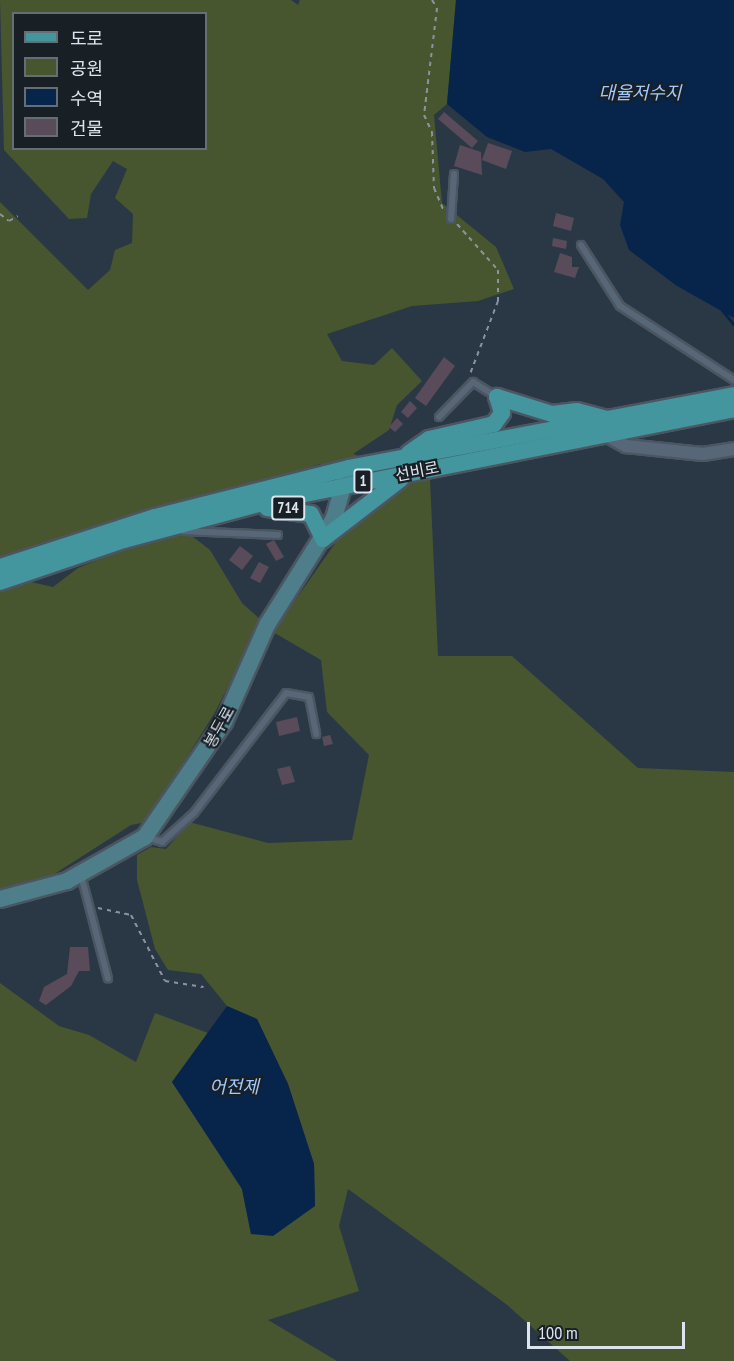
<!DOCTYPE html>
<html>
<head>
<meta charset="utf-8">
<style>
	body { margin:0 }
	#map { position:relative; width:734px; height:1361px; overflow:hidden; background:#2a3846; font-family:"PT Sans Narrow","Noto Sans KR",sans-serif }
	div>[style] { position:absolute }
	[style*='--x'] { left:calc(var(--x)*1px); top:calc(var(--y)*1px); width:calc(var(--w)*1px); rotate:calc(var(--a)*1deg) }
	.green>* { inset:0; background:#47562e }
	.water>* { inset:0; background:#07254b }
	.stream>* { height:3px; margin:-1.5px; padding:0 1.5px; transform-origin:1.5px; border-radius:1.5px; background:#07254b }
	.building>* { inset:0; background:#594b5a }
	.path>* { height:2px; margin-top:-1px; transform-origin:0; background:repeating-linear-gradient(90deg,#89949f 0 4.5px,transparent 0 9px) }
	.roads { filter:drop-shadow(2px 0 #4b5662) drop-shadow(-2px 0 #4b5662) drop-shadow(0 2px #4b5662) drop-shadow(0 -2px #4b5662) }
	.service>* { height:6px; margin:-3px; padding:0 3px; transform-origin:3px; border-radius:3px; background:#586777 }
	.minor>* { height:12px; margin:-6px; padding:0 6px; transform-origin:6px; border-radius:6px; background:#586777 }
	.secondary>* { height:16px; margin:-8px; padding:0 8px; transform-origin:8px; border-radius:8px; background:#4e7e8a }
	.primary>* { height:16px; margin:-8px; padding:0 8px; transform-origin:8px; border-radius:8px; background:#43959e }
	span { translate:-50% -50%; white-space:nowrap; text-align:center; line-height:1.15; -webkit-text-stroke:4.5px #181f25; paint-order:stroke }
	.shield-label span { padding:2px 4px; background:#181f25; border:2px solid; border-radius:4px; -webkit-text-stroke-width:0 }
	.shield-label { font-size:15px; color:#dce5ee; font-weight:700 }
	.street-label { font-size:16px; color:#dce5ee }
	.water-label { font-size:18px; color:#a2c9ff; font-style:italic }
	.legend { position:absolute; left:12px; top:12px; width:195px; height:138px; box-sizing:border-box; background:#181f25; border:2px solid #666e75; margin:0; padding:8px 10px; list-style:none; font-size:18px; color:#dce5ee }
	.legend li { display:flex; align-items:center; gap:12px; height:30px }
	.legend b { width:30px; border:2px solid #666e75 }
	.scale { position:absolute; left:527px; top:1322px; width:158px; height:27px; box-sizing:border-box; border:3px solid #dce5ee; border-top:0; padding-left:8px; font-size:18px; line-height:21px; white-space:nowrap; color:#dce5ee; -webkit-text-stroke:4px #181f25; paint-order:stroke }
</style>
</head>
<body>
<div id="map">
	<div class="green">
		<i style="clip-path:polygon(evenodd,0 0,291px 0,298px 5px,300px 0,456px 0,447px 104px,434px 115px,442px 203px,496px 247px,514px 289px,478px 301px,412px 306px,327px 334px,342px 361px,374px 365px,392px 348px,422px 381px,397px 405px,389px 430px,353px 454px,430px 479px,438px 656px,512px 656px,638px 768px,734px 772px,734px 1361px,570px 1361px,506px 1304px,348px 1189px,339px 1226px,359px 1291px,268px 1320px,337px 1361px,0 1361px,0 983px,59px 1026px,89px 1035px,136px 1062px,155px 1013px,208px 1033px,172px 1082px,242px 1189px,251px 1234px,315px 1206px,314px 1164px,288px 1084px,257px 1019px,227px 1006px,201px 974px,168px 970px,155px 949px,137px 880px,137px 855px,151px 847px,166px 849px,189px 822px,268px 843px,352px 840px,369px 755px,327px 712px,321px 660px,273px 632px,338px 539px,407px 486px,320px 464px,0 561px,0 202px,88px 290px,110px 270px,115px 250px,132px 243px,133px 214px,115px 198px,127px 169px,113px 161px,91px 194px,87px 218px,69px 219px,4px 150px,0 0,14px 14px,206px 14px,206px 148px,14px 148px,14px 14px)"></i>
		<i style="clip-path:polygon(188px 533px,210px 550px,242px 603px,262px 621px,214px 714px,146px 822px,131px 825px,45px 880px,0 890px,0 588px,22px 580px,53px 587px,78px 568px,127px 548px)"></i>
	</div>
	<div class="water">
		<i style="clip-path:polygon(456px 0,734px 0,734px 318px,677px 286px,629px 250px,620px 225px,624px 202px,603px 179px,551px 149px,525px 152px,487px 137px,447px 104px)"></i>
		<i style="clip-path:polygon(227px 1006px,257px 1019px,288px 1084px,314px 1164px,315px 1206px,273px 1236px,251px 1234px,242px 1189px,172px 1082px)"></i>
	</div>
	<div class="stream">
		<i style="--x:722;--y:310;--w:19;--a:51"></i>
	</div>
	<div class="building">
		<i style="clip-path:polygon(444px 112px,478px 141px,472px 148px,438px 119px)"></i>
		<i style="clip-path:polygon(488px 143px,512px 151px,506px 169px,482px 160px)"></i>
		<i style="clip-path:polygon(460px 145px,481px 152px,482px 175px,454px 166px)"></i>
		<i style="clip-path:polygon(556px 213px,574px 218px,571px 231px,553px 226px)"></i>
		<i style="clip-path:polygon(553px 238px,567px 241px,566px 249px,552px 246px)"></i>
		<i style="clip-path:polygon(560px 253px,572px 257px,572px 267px,579px 267px,575px 278px,554px 272px)"></i>
		<i style="clip-path:polygon(444px 357px,455px 366px,426px 406px,415px 398px)"></i>
		<i style="clip-path:polygon(410px 401px,417px 408px,408px 418px,401px 412px)"></i>
		<i style="clip-path:polygon(397px 418px,403px 424px,395px 432px,389px 427px)"></i>
		<i style="clip-path:polygon(274px 540px,284px 557px,276px 561px,266px 544px)"></i>
		<i style="clip-path:polygon(240px 546px,253px 556px,242px 570px,229px 560px)"></i>
		<i style="clip-path:polygon(259px 562px,269px 567px,260px 583px,250px 578px)"></i>
		<i style="clip-path:polygon(297px 717px,300px 731px,279px 736px,276px 722px)"></i>
		<i style="clip-path:polygon(330px 735px,333px 744px,324px 746px,322px 737px)"></i>
		<i style="clip-path:polygon(290px 766px,295px 782px,282px 785px,277px 769px)"></i>
		<i style="clip-path:polygon(70px 947px,88px 947px,90px 971px,79px 971px,71px 986px,46px 1005px,39px 1001px,44px 987px,67px 974px)"></i>
	</div>
	<div class="path">
		<i style="--x:432;--y:0;--w:9;--a:58"></i>
		<i style="--x:437;--y:8;--w:108;--a:96.9"></i>
		<i style="--x:424;--y:115;--w:19;--a:65"></i>
		<i style="--x:432;--y:132;--w:56;--a:88"></i>
		<i style="--x:434;--y:188;--w:26;--a:67"></i>
		<i style="--x:0;--y:214;--w:11;--a:38"></i>
		<i style="--x:9;--y:221;--w:10;--a:-29"></i>
		<i style="--x:457;--y:224;--w:62;--a:48.3"></i>
		<i style="--x:498;--y:270;--w:31;--a:90"></i>
		<i style="--x:498;--y:301;--w:78;--a:111"></i>
		<i style="--x:98;--y:908;--w:34;--a:12"></i>
		<i style="--x:131;--y:915;--w:74;--a:62.7"></i>
		<i style="--x:165;--y:981;--w:39;--a:9"></i>
	</div>
	<div class="roads">
		<div class="service">
			<i style="--x:451;--y:219;--w:45;--a:-86.2"></i>
			<i style="--x:581;--y:245;--w:72;--a:57.4"></i>
			<i style="--x:620;--y:306;--w:136;--a:33"></i>
			<i style="--x:439;--y:417;--w:49;--a:-45.8"></i>
			<i style="--x:473;--y:382;--w:28;--a:32"></i>
			<i style="--x:183;--y:531;--w:95;--a:2.4"></i>
			<i style="--x:145;--y:837;--w:18;--a:16"></i>
			<i style="--x:162;--y:842;--w:43;--a:-42.2"></i>
			<i style="--x:194;--y:813;--w:151;--a:-52.5"></i>
			<i style="--x:286;--y:693;--w:23;--a:10"></i>
			<i style="--x:309;--y:697;--w:38;--a:79"></i>
			<i style="--x:81;--y:875;--w:107;--a:75.4"></i>
		</div>
		<div class="minor">
			<i style="--x:606;--y:435;--w:23;--a:29"></i>
			<i style="--x:626;--y:446;--w:77;--a:5.9"></i>
			<i style="--x:703;--y:454;--w:31;--a:-9"></i>
		</div>
		<div class="secondary">
			<i style="--x:0;--y:899;--w:69;--a:-15"></i>
			<i style="--x:67;--y:881;--w:90;--a:-29.4"></i>
			<i style="--x:145;--y:837;--w:140;--a:-55.5"></i>
			<i style="--x:224;--y:722;--w:106;--a:-66.1"></i>
			<i style="--x:267;--y:625;--w:126;--a:-57.9"></i>
			<i style="--x:334;--y:518;--w:44;--a:-74.1"></i>
		</div>
		<div class="primary">
			<i style="--x:409;--y:453;--w:24;--a:-35"></i>
			<i style="--x:429;--y:439;--w:67;--a:-13"></i>
			<i style="--x:494;--y:424;--w:14;--a:-54"></i>
			<i style="--x:502;--y:413;--w:17;--a:-107"></i>
			<i style="--x:497;--y:397;--w:58;--a:17.2"></i>
			<i style="--x:552;--y:414;--w:25;--a:-7"></i>
			<i style="--x:577;--y:411;--w:30;--a:15"></i>
			<i style="--x:267;--y:508;--w:44;--a:7.8"></i>
			<i style="--x:311;--y:514;--w:28;--a:64"></i>
			<i style="--x:323;--y:539;--w:98;--a:-37.6"></i>
			<i style="--x:0;--y:567;--w:163;--a:-17.9"></i>
			<i style="--x:155;--y:517;--w:199;--a:-14.2"></i>
			<i style="--x:348;--y:468;--w:393;--a:-10.7"></i>
			<i style="--x:0;--y:582;--w:131;--a:-18.7"></i>
			<i style="--x:124;--y:540;--w:151;--a:-15"></i>
			<i style="--x:270;--y:501;--w:473;--a:-11.2"></i>
		</div>
	</div>
	<div class="shield-label">
		<span style="left:363px;top:481px">1</span>
		<span style="left:288px;top:508px">714</span>
	</div>
	<div class="street-label">
		<span style="left:417px;top:471px;rotate:-11deg">선비로</span>
		<span style="left:219px;top:727px;rotate:-61deg">봉두로</span>
	</div>
	<div class="water-label">
		<span style="left:640px;top:93px">대율저수지</span>
		<span style="left:234px;top:1087px">어전제</span>
	</div>
	<ul class="legend">
	<li><b style="height:8px;background:#43959e"></b>도로</li>
	<li><b style="height:16px;background:#47562e"></b>공원</li>
	<li><b style="height:16px;background:#07254b"></b>수역</li>
	<li><b style="height:16px;background:#594b5a"></b>건물</li>
	</ul>
	<div class="scale">100 m</div>
</div>
</body>
</html>
